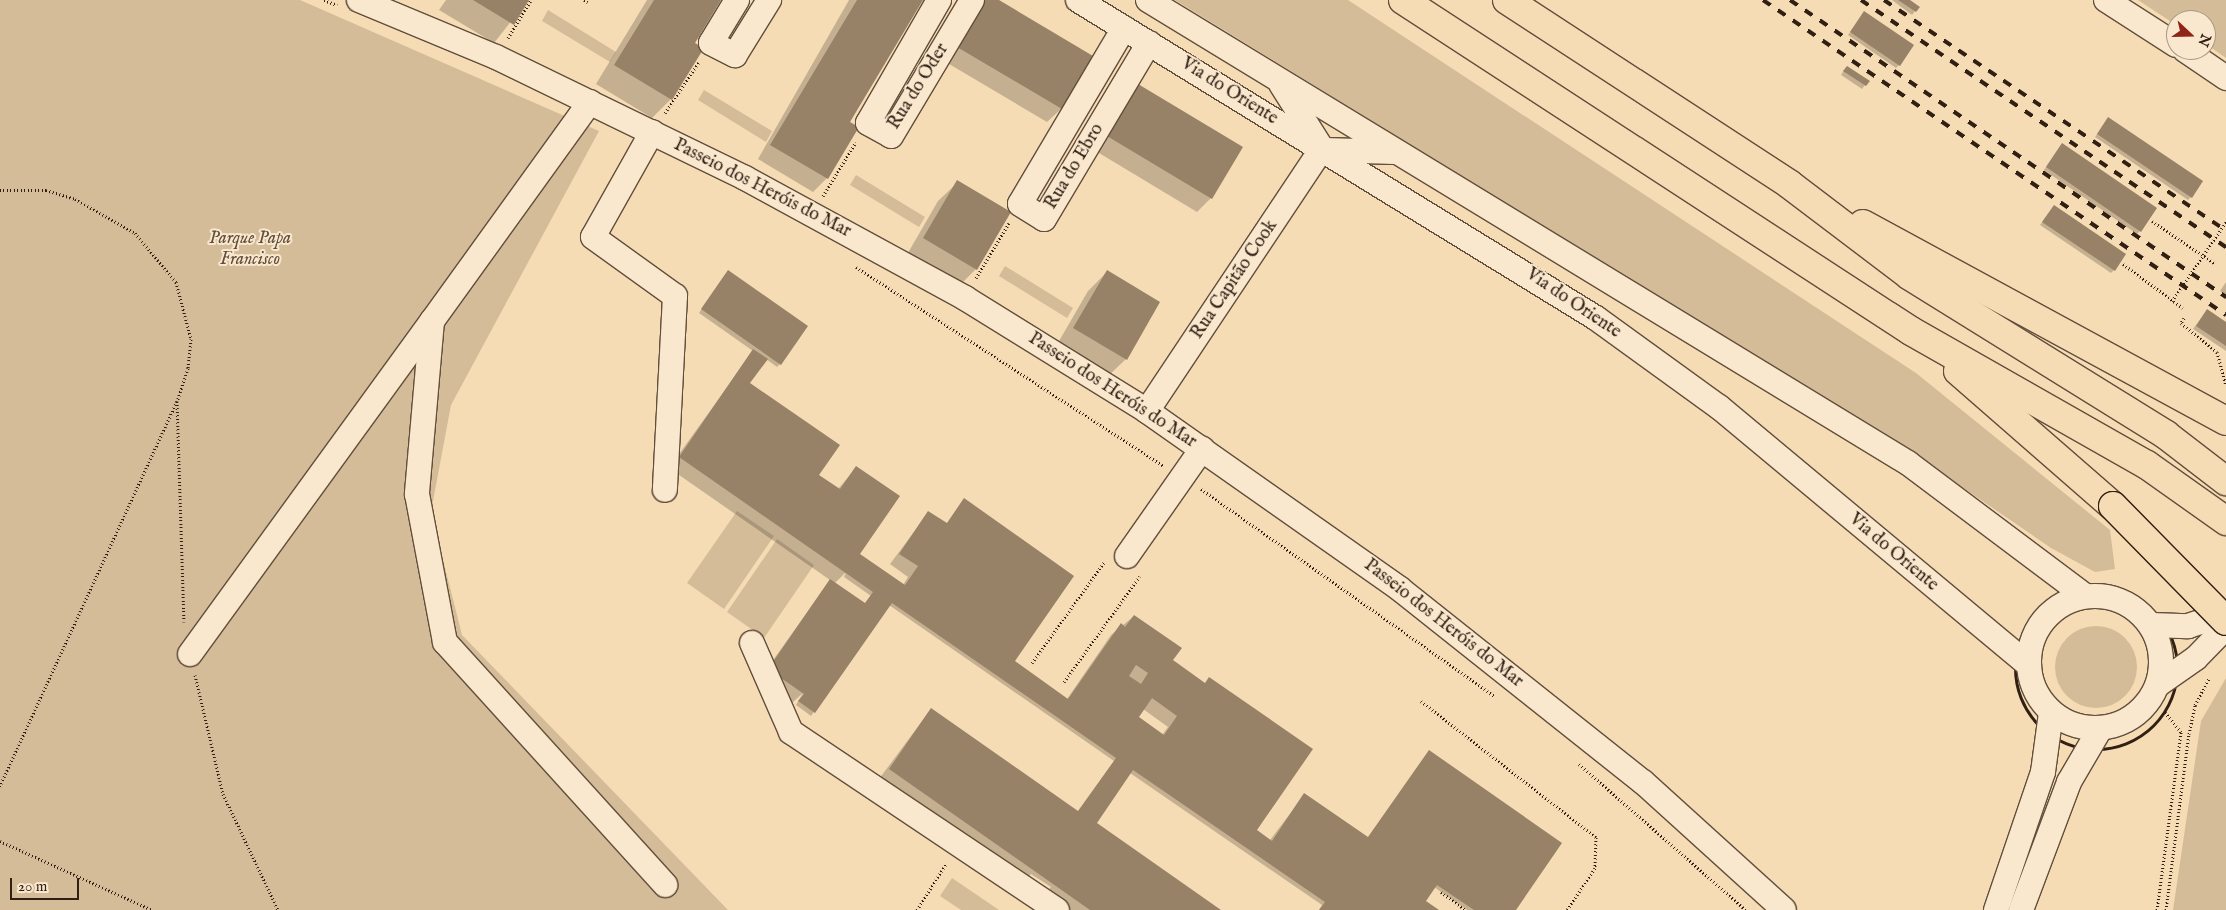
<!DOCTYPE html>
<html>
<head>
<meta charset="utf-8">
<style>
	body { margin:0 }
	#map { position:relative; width:2226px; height:910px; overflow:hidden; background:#f6dcb4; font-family:"IM FELL English",serif }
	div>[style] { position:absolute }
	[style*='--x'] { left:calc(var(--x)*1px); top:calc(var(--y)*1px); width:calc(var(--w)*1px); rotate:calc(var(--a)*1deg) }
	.green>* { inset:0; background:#d5bc99 }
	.round { border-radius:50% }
	.shadow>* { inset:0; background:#0003 }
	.building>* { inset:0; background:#978167 }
	.path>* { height:3px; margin-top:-1.5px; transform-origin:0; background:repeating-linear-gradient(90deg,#311f14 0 1px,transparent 0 3.5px) }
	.path>.ring { margin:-1.5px; padding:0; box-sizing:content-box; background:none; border:3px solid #311f14; border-radius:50% }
	.roads { filter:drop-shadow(1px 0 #624e3c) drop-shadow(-1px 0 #624e3c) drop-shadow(0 1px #624e3c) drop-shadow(0 -1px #624e3c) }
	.minor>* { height:24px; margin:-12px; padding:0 12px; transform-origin:12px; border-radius:12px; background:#f9e8ce }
	.minor>.ring { margin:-12px; padding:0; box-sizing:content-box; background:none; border:24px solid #f9e8ce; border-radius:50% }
	.highway>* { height:28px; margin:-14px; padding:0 14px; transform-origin:14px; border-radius:14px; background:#f6dcb4 }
	.rail>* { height:4px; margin-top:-2px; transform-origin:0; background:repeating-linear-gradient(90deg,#311f14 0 9px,transparent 0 18px) }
	.path-bridge>* { height:3px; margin-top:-1.5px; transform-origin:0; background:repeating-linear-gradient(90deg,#311f14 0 1px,transparent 0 3.5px) }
	.bridges { filter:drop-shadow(1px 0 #311f14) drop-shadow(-1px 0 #311f14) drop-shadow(0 1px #311f14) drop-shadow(0 -1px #311f14) }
	.highway-bridge>* { height:28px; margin:-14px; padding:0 14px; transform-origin:14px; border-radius:14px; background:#f6dcb4 }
	span { translate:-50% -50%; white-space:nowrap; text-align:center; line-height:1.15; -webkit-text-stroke:4px #f9e8ce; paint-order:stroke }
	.street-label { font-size:18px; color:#311f14 }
	.park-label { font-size:18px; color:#624e3c; font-style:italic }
	.north { position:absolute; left:2166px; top:10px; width:50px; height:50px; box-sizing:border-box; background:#f9e8ce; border:1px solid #a99884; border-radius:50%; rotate:111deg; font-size:14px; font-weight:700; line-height:20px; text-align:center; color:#311f14 }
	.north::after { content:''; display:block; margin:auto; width:18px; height:22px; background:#8f2418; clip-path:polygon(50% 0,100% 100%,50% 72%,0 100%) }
	.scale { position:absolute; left:10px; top:878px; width:69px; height:22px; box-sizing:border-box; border:2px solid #311f14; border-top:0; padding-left:6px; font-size:15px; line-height:18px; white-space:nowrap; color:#311f14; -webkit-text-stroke:4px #f9e8ce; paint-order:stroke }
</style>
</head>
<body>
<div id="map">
	<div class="green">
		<i style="clip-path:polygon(0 0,300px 0,599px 131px,451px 405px,431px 512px,462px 635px,728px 910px,0 910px)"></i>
		<i style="clip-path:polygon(1175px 0,1348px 0,1916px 373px,2110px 530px,2115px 569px,2095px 572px,2051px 548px,1914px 454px)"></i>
		<i style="clip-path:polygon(2138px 0,2226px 0,2226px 58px,2206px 44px,2206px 20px,2176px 20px,2176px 25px)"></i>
		<i style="clip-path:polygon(548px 10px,616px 52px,610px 62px,542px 21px)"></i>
		<i style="clip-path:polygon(704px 90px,772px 131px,766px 142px,698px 100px)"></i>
		<i style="clip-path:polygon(856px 175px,925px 217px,919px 227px,850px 185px)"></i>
		<i style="clip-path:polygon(1005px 266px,1073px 308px,1067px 318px,999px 276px)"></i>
		<i style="clip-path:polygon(737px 511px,774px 536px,724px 609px,687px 583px)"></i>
		<i style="clip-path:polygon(777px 539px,814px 565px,764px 638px,727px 612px)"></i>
		<i class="round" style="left:2055px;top:626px;width:82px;height:82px"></i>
		<i style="clip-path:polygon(2226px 678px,2226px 910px,2173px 910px,2201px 721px)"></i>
		<i style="clip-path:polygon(952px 878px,999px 910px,961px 910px,940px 896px)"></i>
	</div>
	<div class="shadow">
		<i style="clip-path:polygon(446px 0,528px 0,494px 43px,439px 10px)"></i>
		<i style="clip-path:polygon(647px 0,719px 0,693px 43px,671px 99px,652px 118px,596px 84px)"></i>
		<i style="clip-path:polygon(849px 0,922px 0,849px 122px,857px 128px,827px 178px,813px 192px,758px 159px)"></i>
		<i style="clip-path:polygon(984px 0,997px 0,1092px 57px,1061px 109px,1047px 122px,944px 61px)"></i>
		<i style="clip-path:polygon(1892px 0,1908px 0,1918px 7px,1912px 15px)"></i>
		<i style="clip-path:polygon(1862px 16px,1899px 65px,1896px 68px,1848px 35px)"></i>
		<i style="clip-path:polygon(1844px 70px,1868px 81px,1862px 89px,1841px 75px)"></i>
		<i style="clip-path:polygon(1124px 99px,1211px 198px,1197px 212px,1094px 150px)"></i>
		<i style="clip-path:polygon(2108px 119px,2191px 197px,2188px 200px,2095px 137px)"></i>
		<i style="clip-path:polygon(2059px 148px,2140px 231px,2137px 234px,2044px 170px)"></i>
		<i style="clip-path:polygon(958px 182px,976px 269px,957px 288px,905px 258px,938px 201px)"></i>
		<i style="clip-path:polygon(2054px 206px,2114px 270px,2111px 273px,2040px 225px)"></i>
		<i style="clip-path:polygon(1107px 272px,1126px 359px,1106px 378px,1055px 348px,1088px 291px)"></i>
		<i style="clip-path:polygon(evenodd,725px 275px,780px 364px,777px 367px,766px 359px,749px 383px,818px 475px,838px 489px,856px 468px,858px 554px,903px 585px,908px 577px,890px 564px,929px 512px,1013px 662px,1067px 699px,1111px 635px,1134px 616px,1171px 661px,1255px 830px,1270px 840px,1305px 794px,1368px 838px,1429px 752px,1514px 910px,1467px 910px,1434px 887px,1424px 901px,1437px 910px,1319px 910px,1322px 905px,1130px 773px,1092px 828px,1219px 910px,1066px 910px,1045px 895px,1051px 887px,1031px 874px,1024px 882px,879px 779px,931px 709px,1078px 813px,1114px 761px,889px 605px,811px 716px,796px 705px,803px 693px,792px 703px,759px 680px,830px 580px,669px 468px,753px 351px,699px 313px,725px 275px,846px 572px,844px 577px,871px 596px,865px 605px,834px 584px,846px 572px,725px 275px,1143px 709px,1168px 727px,1162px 735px,1137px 717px,1143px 709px)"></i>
		<i style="clip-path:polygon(2226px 282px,2226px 295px,2220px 291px)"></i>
		<i style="clip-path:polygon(2204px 314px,2226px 324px,2226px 351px,2193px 329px)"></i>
	</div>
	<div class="building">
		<i style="clip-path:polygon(473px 0,529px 0,514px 25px)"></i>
		<i style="clip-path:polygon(654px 0,721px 0,695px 43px,704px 48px,672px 100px,614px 65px)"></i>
		<i style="clip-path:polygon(857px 0,923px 0,850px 122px,859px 127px,828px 179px,770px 145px)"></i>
		<i style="clip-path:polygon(984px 0,999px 0,1093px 56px,1062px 109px,957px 47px)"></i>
		<i style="clip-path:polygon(1898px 0,1910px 0,1920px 7px,1916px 12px)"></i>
		<i style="clip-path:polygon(1864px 11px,1914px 45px,1900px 66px,1850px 32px)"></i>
		<i style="clip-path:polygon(1847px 66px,1870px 81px,1866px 86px,1843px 71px)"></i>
		<i style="clip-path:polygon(1138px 84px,1243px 147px,1212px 199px,1107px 136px)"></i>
		<i style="clip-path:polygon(2108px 117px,2203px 181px,2192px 198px,2097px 134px)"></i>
		<i style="clip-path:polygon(2062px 143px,2157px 208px,2141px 232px,2046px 167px)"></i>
		<i style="clip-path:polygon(957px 180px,1011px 212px,977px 270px,923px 238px)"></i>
		<i style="clip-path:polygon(2054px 205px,2126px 254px,2115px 271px,2042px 222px)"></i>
		<i style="clip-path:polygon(728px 270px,808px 326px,781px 365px,701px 309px)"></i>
		<i style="clip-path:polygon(1107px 270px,1160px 302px,1127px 360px,1073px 328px)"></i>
		<i style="clip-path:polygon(2207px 309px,2226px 322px,2226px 346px,2196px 326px)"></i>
		<i style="clip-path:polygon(evenodd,753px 349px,768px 359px,750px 383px,840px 445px,819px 475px,840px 489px,856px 466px,900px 496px,860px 554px,905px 585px,918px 566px,899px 554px,928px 511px,947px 523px,964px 498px,1074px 576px,1015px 661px,1068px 699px,1121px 623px,1125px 627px,1134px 615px,1182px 648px,1173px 660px,1205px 683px,1209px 677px,1313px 749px,1257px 830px,1272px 841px,1304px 793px,1368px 837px,1429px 750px,1562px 843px,1516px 910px,1474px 910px,1437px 885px,1426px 901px,1439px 910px,1319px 910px,1325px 902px,1133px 770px,1097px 823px,1221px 910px,1090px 910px,889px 769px,931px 708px,1078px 811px,1116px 758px,892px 603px,815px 713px,798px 701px,804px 694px,768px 669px,830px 579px,865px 603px,873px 592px,679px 457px,753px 349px,1136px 665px,1148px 673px,1141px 684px,1129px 676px,1136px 665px,753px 349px,1152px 698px,1177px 716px,1164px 735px,1139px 717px,1152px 698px)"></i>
	</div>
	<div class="path">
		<i style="--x:324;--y:0;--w:14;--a:21"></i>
		<i style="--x:584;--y:0;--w:4;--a:27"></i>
		<i style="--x:508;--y:38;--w:44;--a:-58.8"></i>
		<i style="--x:665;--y:113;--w:61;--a:-56.3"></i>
		<i style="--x:0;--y:190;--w:46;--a:0"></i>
		<i style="--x:46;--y:190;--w:30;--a:17"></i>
		<i style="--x:75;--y:199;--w:69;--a:29.5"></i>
		<i style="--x:135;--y:233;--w:64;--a:50.1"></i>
		<i style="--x:176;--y:282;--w:59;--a:75.3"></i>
		<i style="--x:191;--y:339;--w:29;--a:96"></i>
		<i style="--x:188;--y:368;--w:35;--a:108"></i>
		<i style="--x:177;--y:401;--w:424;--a:114.7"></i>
		<i style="--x:823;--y:196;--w:63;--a:-58.6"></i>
		<i style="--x:2152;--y:221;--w:75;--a:34.1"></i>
		<i style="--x:2123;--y:264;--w:74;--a:36.3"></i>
		<i style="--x:856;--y:267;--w:367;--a:32.9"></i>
		<i style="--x:976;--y:278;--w:64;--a:-59"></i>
		<i style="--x:2184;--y:318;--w:6;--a:121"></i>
		<i style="--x:2181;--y:323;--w:46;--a:38.9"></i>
		<i style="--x:2217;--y:352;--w:34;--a:75"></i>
		<i style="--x:177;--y:401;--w:221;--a:88.2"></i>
		<i style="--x:1201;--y:489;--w:359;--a:35.2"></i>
		<i class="ring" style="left:2015px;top:587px;width:159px;height:159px"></i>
		<i style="--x:1032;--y:663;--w:125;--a:-54.4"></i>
		<i style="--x:195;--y:675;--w:122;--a:76.8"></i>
		<i style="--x:223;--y:794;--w:128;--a:64.6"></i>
		<i style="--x:1064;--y:682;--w:130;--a:-54.4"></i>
		<i style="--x:1421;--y:701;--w:222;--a:37.9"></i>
		<i style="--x:1596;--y:837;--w:31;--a:92"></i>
		<i style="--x:1595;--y:868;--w:50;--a:123.7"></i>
		<i style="--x:1579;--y:764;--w:222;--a:41.2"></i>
		<i style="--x:0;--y:841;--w:167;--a:24.4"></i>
		<i style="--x:1441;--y:892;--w:31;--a:36"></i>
		<i style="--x:917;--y:910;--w:54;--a:-57.8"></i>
		<i style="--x:2157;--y:910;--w:180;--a:-82.3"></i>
		<i style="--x:2181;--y:732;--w:27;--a:-129"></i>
		<i style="--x:2166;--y:910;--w:177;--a:-82.6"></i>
		<i style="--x:2189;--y:734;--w:30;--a:-78"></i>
		<i style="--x:2195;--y:705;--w:30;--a:-62"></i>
	</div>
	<div class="roads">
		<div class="minor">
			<i style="--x:359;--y:0;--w:148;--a:22.6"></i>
			<i style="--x:496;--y:57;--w:277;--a:25.9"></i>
			<i style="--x:745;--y:178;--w:251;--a:28.6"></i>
			<i style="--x:965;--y:298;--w:214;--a:31.8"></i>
			<i style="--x:1147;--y:411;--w:309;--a:35.1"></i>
			<i style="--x:1400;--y:589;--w:310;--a:38.5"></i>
			<i style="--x:1643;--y:782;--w:190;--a:42.2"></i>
			<i style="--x:737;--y:0;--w:50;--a:121.2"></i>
			<i style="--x:711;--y:43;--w:27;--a:27"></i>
			<i style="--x:735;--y:55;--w:65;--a:-58.3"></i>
			<i style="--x:939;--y:0;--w:142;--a:120"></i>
			<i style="--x:868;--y:123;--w:26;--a:29"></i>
			<i style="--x:891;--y:136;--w:158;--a:-59.2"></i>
			<i style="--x:1078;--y:0;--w:608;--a:31.55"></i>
			<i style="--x:1596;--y:318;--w:152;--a:35.9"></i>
			<i style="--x:1719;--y:407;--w:403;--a:39.8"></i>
			<i style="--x:1148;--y:0;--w:890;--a:31.35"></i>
			<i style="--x:1908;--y:463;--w:221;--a:36.9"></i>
			<i style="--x:2106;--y:0;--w:83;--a:32.7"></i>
			<i style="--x:1124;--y:28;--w:204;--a:120.6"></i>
			<i style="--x:1020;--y:204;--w:28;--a:32"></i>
			<i style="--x:1044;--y:219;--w:205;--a:-59.2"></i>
			<i style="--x:2185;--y:50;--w:50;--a:34.3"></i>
			<i style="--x:1281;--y:84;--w:71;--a:57.7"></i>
			<i style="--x:590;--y:102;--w:270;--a:125.8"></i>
			<i style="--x:432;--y:321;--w:174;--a:95"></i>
			<i style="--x:417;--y:494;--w:151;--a:79.3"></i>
			<i style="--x:445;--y:642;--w:328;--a:47.8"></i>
			<i style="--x:652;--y:132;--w:120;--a:119.3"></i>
			<i style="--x:593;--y:237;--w:101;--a:35.7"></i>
			<i style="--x:675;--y:296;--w:194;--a:93"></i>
			<i style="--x:1324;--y:150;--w:71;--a:1.6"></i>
			<i style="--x:1147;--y:411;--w:315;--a:-56.3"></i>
			<i style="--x:1127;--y:556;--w:131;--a:-55"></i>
			<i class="ring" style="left:2029px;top:596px;width:108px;height:108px"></i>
			<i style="--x:2151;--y:625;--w:37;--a:2"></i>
			<i style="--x:2188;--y:626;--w:40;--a:-18"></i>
			<i style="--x:752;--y:643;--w:97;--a:66.3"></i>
			<i style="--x:791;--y:732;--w:320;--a:33.8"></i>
			<i style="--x:190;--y:654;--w:412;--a:-54"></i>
			<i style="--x:2159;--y:684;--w:45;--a:-35.1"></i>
			<i style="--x:2196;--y:658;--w:43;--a:-45.9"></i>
			<i style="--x:1996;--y:910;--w:146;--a:-71.2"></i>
			<i style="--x:2043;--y:772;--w:60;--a:-82.3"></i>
			<i style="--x:2021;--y:910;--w:137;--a:-69.4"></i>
			<i style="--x:2069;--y:782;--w:61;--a:-59.7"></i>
		</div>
		<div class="highway">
			<i style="--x:1403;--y:0;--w:606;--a:33.09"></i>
			<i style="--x:1911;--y:331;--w:271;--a:29.6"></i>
			<i style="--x:2147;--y:465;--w:97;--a:35.3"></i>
			<i style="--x:1507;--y:0;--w:337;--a:33.1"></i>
			<i style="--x:1789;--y:184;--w:152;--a:37.2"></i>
			<i style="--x:1910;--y:276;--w:301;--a:31.8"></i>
			<i style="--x:2166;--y:435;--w:76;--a:37.5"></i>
			<i style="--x:1863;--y:224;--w:413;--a:28.5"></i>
			<i style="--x:1958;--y:371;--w:206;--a:41.1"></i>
		</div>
	</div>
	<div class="rail">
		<i style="--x:1763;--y:0;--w:560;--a:34.23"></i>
		<i style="--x:1790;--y:0;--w:528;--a:34.26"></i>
		<i style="--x:1861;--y:0;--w:441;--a:34.1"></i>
		<i style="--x:1884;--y:0;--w:413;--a:34"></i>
	</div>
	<div class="path-bridge">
		<i style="--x:2172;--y:301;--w:96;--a:-55.6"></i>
	</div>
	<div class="bridges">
		<div class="highway-bridge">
			<i style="--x:2113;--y:506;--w:161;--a:45.5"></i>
		</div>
	</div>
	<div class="street-label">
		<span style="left:919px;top:87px;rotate:-58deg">Rua do Oder</span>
		<span style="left:1229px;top:92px;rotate:32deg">Via do Oriente</span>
		<span style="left:1075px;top:167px;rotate:-59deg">Rua do Ebro</span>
		<span style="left:762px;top:189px;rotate:27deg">Passeio dos Heróis do Mar</span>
		<span style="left:1235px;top:280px;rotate:-56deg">Rua Capitão Cook</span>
		<span style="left:1573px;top:304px;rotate:34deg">Via do Oriente</span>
		<span style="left:1112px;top:391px;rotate:33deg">Passeio dos Heróis do Mar</span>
		<span style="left:1893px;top:553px;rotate:40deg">Via do Oriente</span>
		<span style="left:1443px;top:624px;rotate:38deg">Passeio dos Heróis do Mar</span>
	</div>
	<div class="park-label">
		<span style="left:250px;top:250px">Parque Papa<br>Francisco</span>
	</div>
	<div class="north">N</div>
	<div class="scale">20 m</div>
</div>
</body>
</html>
